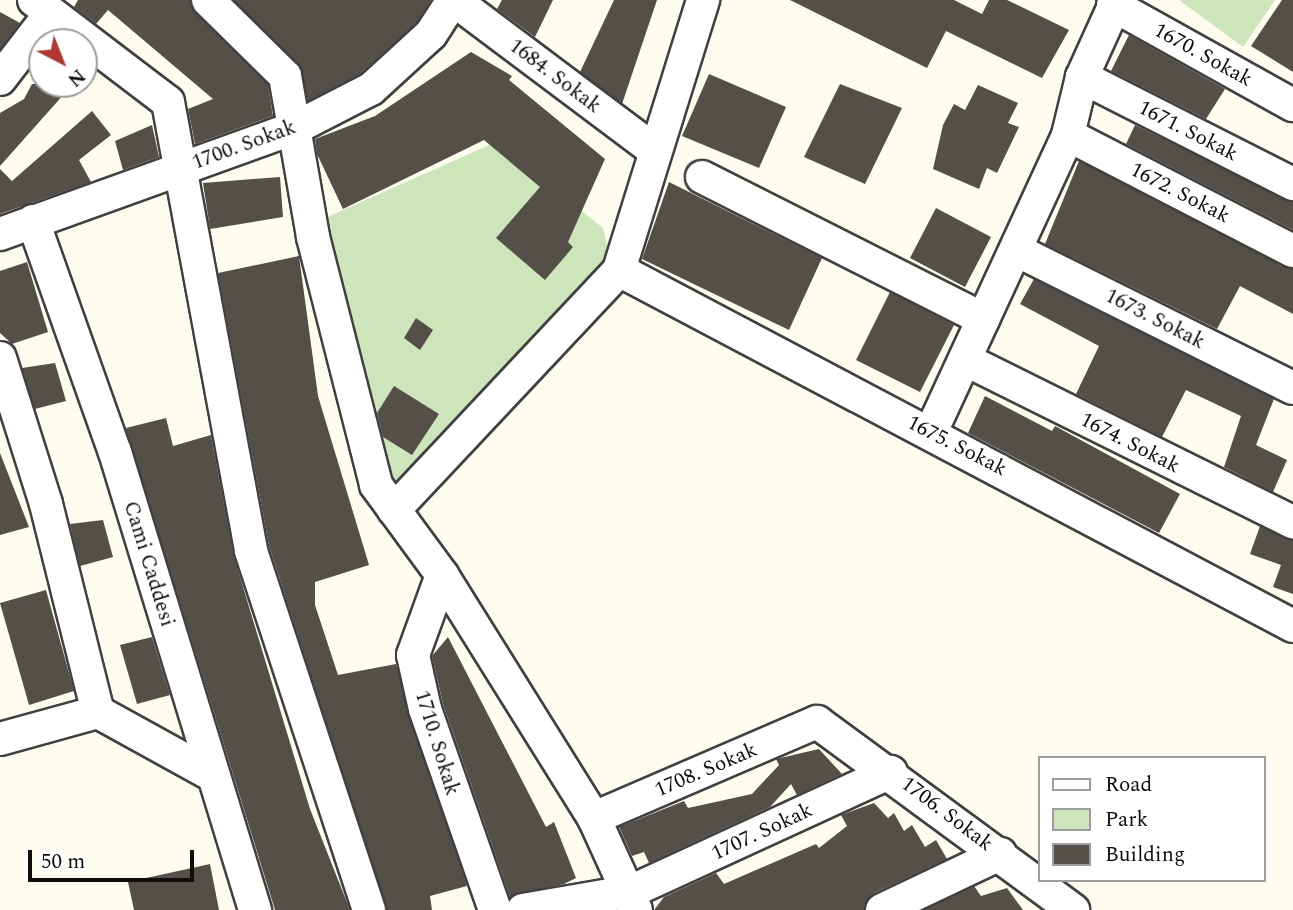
<!DOCTYPE html>
<html>
<head>
<meta charset="utf-8">
<style>
	body { margin:0 }
	#map { position:relative; width:1293px; height:910px; overflow:hidden; background:#fdfcef; font-family:Spectral,serif }
	div>[style] { position:absolute }
	[style*='--x'] { left:calc(var(--x)*1px); top:calc(var(--y)*1px); width:calc(var(--w)*1px); rotate:calc(var(--a)*1deg) }
	.green>* { inset:0; background:#cde5bb }
	.building>* { inset:0; background:#554f4a }
	.roads { filter:drop-shadow(2px 0 #404040) drop-shadow(-2px 0 #404040) drop-shadow(0 2px #404040) drop-shadow(0 -2px #404040) }
	.minor>* { height:32px; margin:-16px; padding:0 16px; transform-origin:16px; border-radius:16px; background:#fff }
	span { translate:-50% -50%; white-space:nowrap; text-align:center; line-height:1.15; -webkit-text-stroke:7px #fff; paint-order:stroke }
	.street-label { font-size:21px; color:#0d0d0d }
	.legend { position:absolute; left:1038px; top:756px; width:228px; height:126px; box-sizing:border-box; background:#fff; border:2px solid #9e9e9e; margin:0; padding:9px 12px; list-style:none; font-size:21px; color:#0d0d0d }
	.legend li { display:flex; align-items:center; gap:14px; height:35px }
	.legend b { width:35px; border:2px solid #9e9e9e }
	.north { position:absolute; left:28px; top:28px; width:70px; height:70px; box-sizing:border-box; background:#fff; border:2px solid #9e9e9e; border-radius:50%; rotate:138deg; font-size:19px; font-weight:700; line-height:28px; text-align:center; color:#0d0d0d }
	.north::after { content:''; display:block; margin:auto; width:24px; height:32px; background:#b03732; clip-path:polygon(50% 0,100% 100%,50% 72%,0 100%) }
	.scale { position:absolute; left:28px; top:850px; width:166px; height:32px; box-sizing:border-box; border:4px solid #0d0d0d; border-top:0; padding-left:9px; font-size:21px; line-height:24px; white-space:nowrap; color:#0d0d0d; -webkit-text-stroke:5px #fff; paint-order:stroke }
</style>
</head>
<body>
<div id="map">
	<div class="green">
		<i style="clip-path:polygon(1179px 0,1275px 0,1243px 47px)"></i>
		<i style="clip-path:polygon(496px 142px,603px 228px,615px 280px,403px 508px,387px 479px,323px 219px)"></i>
	</div>
	<div class="building">
		<i style="clip-path:polygon(78px 0,190px 0,195px 13px,268px 85px,273px 116px,195px 144px,188px 109px,213px 99px,108px 10px,96px 24px,74px 7px)"></i>
		<i style="clip-path:polygon(234px 0,431px 0,417px 22px,360px 74px,308px 101px,298px 64px)"></i>
		<i style="clip-path:polygon(502px 0,553px 0,535px 37px,497px 9px)"></i>
		<i style="clip-path:polygon(614px 0,657px 0,622px 104px,580px 72px)"></i>
		<i style="clip-path:polygon(790px 0,954px 0,982px 14px,989px 0,1007px 0,1069px 30px,1042px 78px,946px 31px,927px 68px)"></i>
		<i style="clip-path:polygon(1282px 0,1293px 0,1293px 72px,1251px 46px)"></i>
		<i style="clip-path:polygon(0 12px,20px 23px,0 49px)"></i>
		<i style="clip-path:polygon(1129px 35px,1225px 89px,1206px 119px,1111px 71px)"></i>
		<i style="clip-path:polygon(471px 52px,512px 76px,509px 80px,605px 159px,568px 242px,573px 247px,545px 280px,496px 238px,540px 187px,484px 140px,343px 209px,317px 154px,315px 139px,375px 116px)"></i>
		<i style="clip-path:polygon(709px 74px,786px 107px,759px 168px,682px 136px)"></i>
		<i style="clip-path:polygon(32px 84px,73px 84px,0 166px,0 113px,24px 99px)"></i>
		<i style="clip-path:polygon(840px 84px,902px 108px,865px 184px,804px 157px)"></i>
		<i style="clip-path:polygon(978px 85px,1018px 103px,1008px 123px,1019px 127px,997px 173px,987px 168px,979px 189px,933px 169px,943px 125px,954px 104px,965px 110px)"></i>
		<i style="clip-path:polygon(92px 111px,111px 135px,79px 160px,91px 182px,0 214px,0 169px,12px 181px)"></i>
		<i style="clip-path:polygon(152px 125px,159px 157px,123px 170px,115px 141px)"></i>
		<i style="clip-path:polygon(1135px 125px,1293px 202px,1293px 230px,1126px 144px)"></i>
		<i style="clip-path:polygon(1079px 161px,1293px 269px,1293px 314px,1240px 286px,1217px 329px,1045px 244px)"></i>
		<i style="clip-path:polygon(280px 177px,283px 217px,210px 229px,203px 183px)"></i>
		<i style="clip-path:polygon(669px 182px,822px 258px,789px 330px,642px 259px)"></i>
		<i style="clip-path:polygon(936px 208px,991px 237px,965px 287px,910px 258px)"></i>
		<i style="clip-path:polygon(299px 256px,318px 396px,369px 565px,315px 582px,315px 605px,338px 675px,396px 664px,467px 886px,430px 896px,432px 910px,387px 910px,269px 546px,218px 273px)"></i>
		<i style="clip-path:polygon(27px 262px,48px 332px,12px 344px,0 333px,0 271px)"></i>
		<i style="clip-path:polygon(1034px 279px,1274px 399px,1256px 445px,1287px 460px,1273px 492px,1224px 467px,1241px 416px,1186px 390px,1162px 437px,1076px 394px,1099px 346px,1020px 304px)"></i>
		<i style="clip-path:polygon(890px 292px,954px 325px,920px 392px,856px 360px)"></i>
		<i style="clip-path:polygon(416px 318px,433px 330px,420px 350px,404px 338px)"></i>
		<i style="clip-path:polygon(55px 363px,66px 401px,35px 409px,22px 368px)"></i>
		<i style="clip-path:polygon(394px 386px,439px 414px,412px 455px,383px 437px,377px 413px)"></i>
		<i style="clip-path:polygon(985px 396px,1052px 431px,1055px 426px,1180px 494px,1159px 533px,968px 433px)"></i>
		<i style="clip-path:polygon(166px 418px,173px 446px,211px 435px,234px 557px,310px 809px,350px 910px,275px 910px,126px 428px)"></i>
		<i style="clip-path:polygon(0 453px,29px 527px,0 535px)"></i>
		<i style="clip-path:polygon(103px 520px,113px 557px,80px 566px,70px 524px)"></i>
		<i style="clip-path:polygon(1260px 526px,1293px 540px,1293px 594px,1273px 587px,1281px 565px,1250px 554px)"></i>
		<i style="clip-path:polygon(46px 590px,74px 691px,29px 705px,0 603px)"></i>
		<i style="clip-path:polygon(152px 637px,170px 695px,137px 704px,120px 645px)"></i>
		<i style="clip-path:polygon(448px 637px,546px 827px,554px 822px,576px 878px,564px 884px,510px 897px,443px 704px,432px 656px)"></i>
		<i style="clip-path:polygon(819px 749px,842px 774px,797px 795px,791px 784px,770px 807px,649px 863px,644px 852px,632px 856px,619px 827px,684px 801px,688px 808px,752px 794px,779px 765px,776px 759px)"></i>
		<i style="clip-path:polygon(874px 803px,888px 818px,894px 813px,904px 831px,912px 825px,925px 847px,936px 840px,947px 859px,874px 893px,864px 910px,654px 910px,664px 897px,716px 873px,724px 884px,816px 844px,819px 848px,847px 826px,841px 815px)"></i>
		<i style="clip-path:polygon(210px 864px,219px 910px,134px 910px,128px 882px)"></i>
		<i style="clip-path:polygon(974px 886px,981px 896px,1007px 888px,1023px 910px,925px 910px)"></i>
	</div>
	<div class="roads">
		<div class="minor">
			<i style="--x:34;--y:0;--w:168;--a:37.3"></i>
			<i style="--x:168;--y:102;--w:457;--a:79.5"></i>
			<i style="--x:251;--y:551;--w:378;--a:71.8"></i>
			<i style="--x:208;--y:0;--w:108;--a:44.6"></i>
			<i style="--x:285;--y:76;--w:163;--a:80.1"></i>
			<i style="--x:313;--y:237;--w:256;--a:75.7"></i>
			<i style="--x:376;--y:485;--w:112;--a:53.7"></i>
			<i style="--x:442;--y:575;--w:287;--a:58"></i>
			<i style="--x:594;--y:818;--w:101;--a:65.5"></i>
			<i style="--x:454;--y:0;--w:251;--a:36.9"></i>
			<i style="--x:1113;--y:5;--w:206;--a:29.1"></i>
			<i style="--x:1082;--y:77;--w:237;--a:26.9"></i>
			<i style="--x:0;--y:79;--w:83;--a:-52.3"></i>
			<i style="--x:1068;--y:135;--w:253;--a:27.3"></i>
			<i style="--x:702;--y:177;--w:315;--a:26.8"></i>
			<i style="--x:33;--y:221;--w:245;--a:70.5"></i>
			<i style="--x:115;--y:452;--w:479;--a:73"></i>
			<i style="--x:0;--y:234;--w:316;--a:-19.8"></i>
			<i style="--x:297;--y:127;--w:83;--a:-27.2"></i>
			<i style="--x:371;--y:89;--w:81;--a:-42.5"></i>
			<i style="--x:431;--y:34;--w:40;--a:-57.1"></i>
			<i style="--x:1016;--y:250;--w:309;--a:26.5"></i>
			<i style="--x:619;--y:270;--w:762;--a:27.84"></i>
			<i style="--x:0;--y:358;--w:153;--a:72.5"></i>
			<i style="--x:46;--y:504;--w:214;--a:76"></i>
			<i style="--x:98;--y:712;--w:132;--a:28.9"></i>
			<i style="--x:968;--y:361;--w:363;--a:26.4"></i>
			<i style="--x:931;--y:432;--w:327;--a:-65.2"></i>
			<i style="--x:1068;--y:135;--w:60;--a:-76.4"></i>
			<i style="--x:1082;--y:77;--w:85;--a:-65.6"></i>
			<i style="--x:394;--y:510;--w:329;--a:-46.8"></i>
			<i style="--x:619;--y:270;--w:283;--a:-72.7"></i>
			<i style="--x:442;--y:575;--w:85;--a:109.9"></i>
			<i style="--x:413;--y:655;--w:55;--a:77.5"></i>
			<i style="--x:425;--y:709;--w:213;--a:70.8"></i>
			<i style="--x:0;--y:739;--w:102;--a:-15.4"></i>
			<i style="--x:594;--y:818;--w:243;--a:-23.3"></i>
			<i style="--x:817;--y:722;--w:318;--a:36.3"></i>
			<i style="--x:523;--y:910;--w:111;--a:-9.9"></i>
			<i style="--x:632;--y:891;--w:285;--a:-24.7"></i>
			<i style="--x:882;--y:910;--w:131;--a:-25.4"></i>
		</div>
	</div>
	<div class="street-label">
		<span style="left:1203px;top:55px;rotate:29deg">1670. Sokak</span>
		<span style="left:555px;top:76px;rotate:37deg">1684. Sokak</span>
		<span style="left:1188px;top:131px;rotate:27deg">1671. Sokak</span>
		<span style="left:244px;top:145px;rotate:-20deg">1700. Sokak</span>
		<span style="left:1180px;top:193px;rotate:27deg">1672. Sokak</span>
		<span style="left:1155px;top:319px;rotate:27deg">1673. Sokak</span>
		<span style="left:1130px;top:443px;rotate:27deg">1674. Sokak</span>
		<span style="left:957px;top:446px;rotate:27deg">1675. Sokak</span>
		<span style="left:149px;top:564px;rotate:73deg">Cami Caddesi</span>
		<span style="left:437px;top:743px;rotate:73deg">1710. Sokak</span>
		<span style="left:706px;top:770px;rotate:-23deg">1708. Sokak</span>
		<span style="left:947px;top:814px;rotate:37deg">1706. Sokak</span>
		<span style="left:762px;top:832px;rotate:-25deg">1707. Sokak</span>
	</div>
	<ul class="legend">
	<li><b style="height:9px;background:#fff"></b>Road</li>
	<li><b style="height:19px;background:#cde5bb"></b>Park</li>
	<li><b style="height:19px;background:#554f4a"></b>Building</li>
	</ul>
	<div class="north">N</div>
	<div class="scale">50 m</div>
</div>
</body>
</html>
